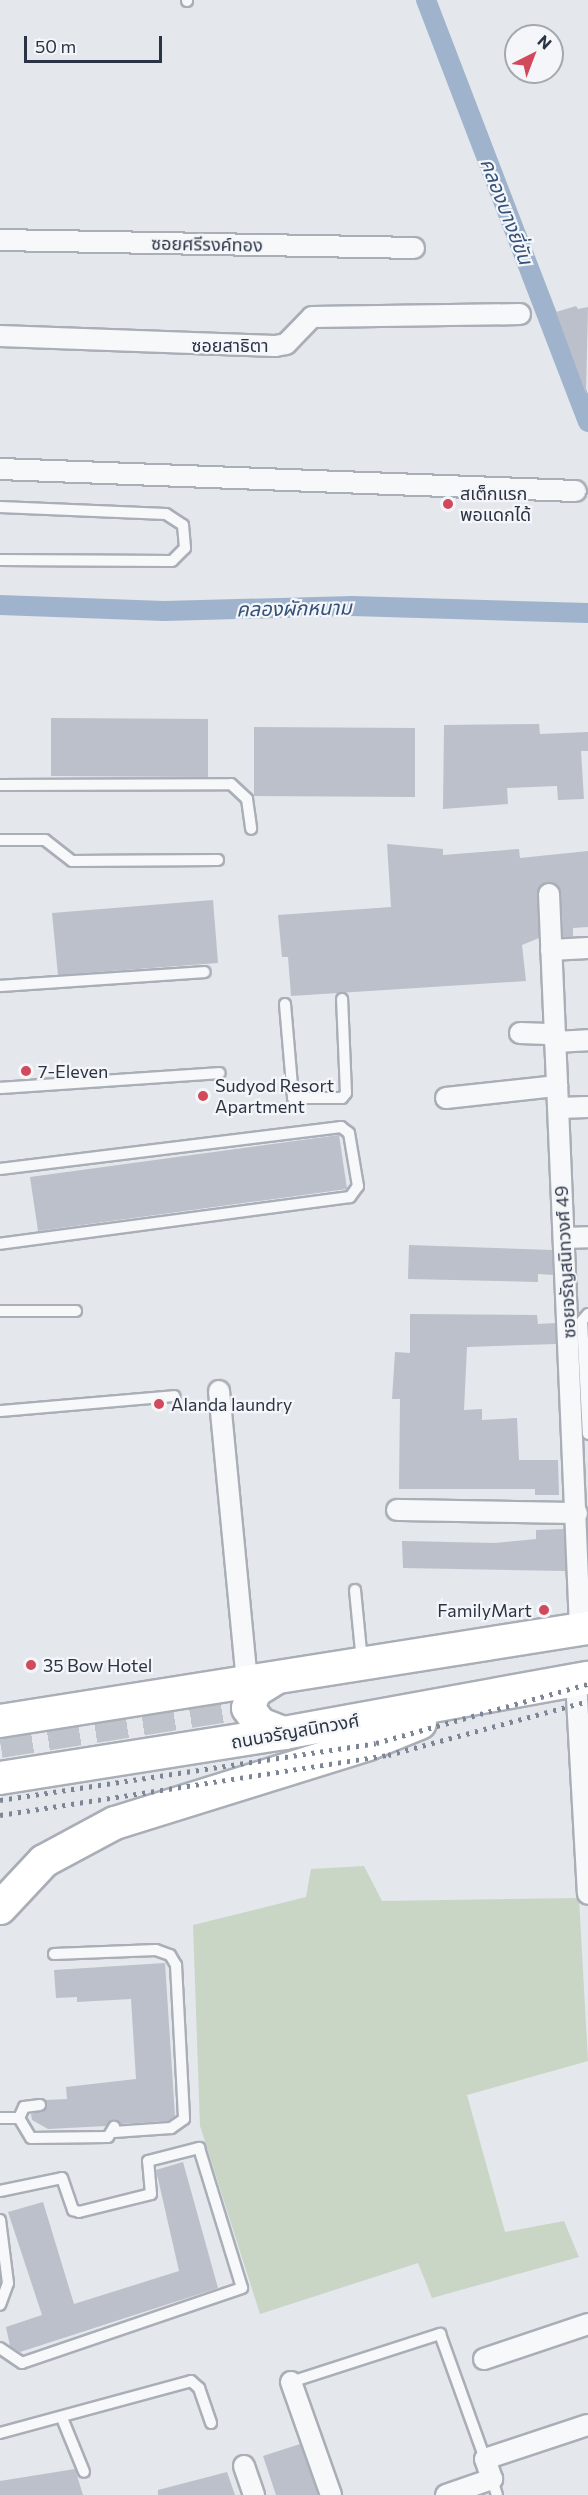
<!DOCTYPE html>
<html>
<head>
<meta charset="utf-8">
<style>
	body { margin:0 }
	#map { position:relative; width:588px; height:2495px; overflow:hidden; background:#e4e7ec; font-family:Commissioner,"Noto Sans Thai",sans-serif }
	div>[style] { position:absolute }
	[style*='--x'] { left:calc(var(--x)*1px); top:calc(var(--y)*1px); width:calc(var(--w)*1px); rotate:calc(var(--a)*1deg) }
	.green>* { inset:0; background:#c9d6c5 }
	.canal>* { height:20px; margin:-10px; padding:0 10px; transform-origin:10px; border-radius:10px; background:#9fb4cc }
	.building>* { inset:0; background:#bbc0ca }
	.primary-tunnel>* { height:32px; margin-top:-16px; transform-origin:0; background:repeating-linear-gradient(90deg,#bfc3cb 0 32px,transparent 0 48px) }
	.roads { filter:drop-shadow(2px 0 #a9aeb7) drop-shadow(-2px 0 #a9aeb7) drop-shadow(0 2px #a9aeb7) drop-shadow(0 -2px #a9aeb7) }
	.lane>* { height:10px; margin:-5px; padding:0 5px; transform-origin:5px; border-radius:5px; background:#f7f8fa }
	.street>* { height:20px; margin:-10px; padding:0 10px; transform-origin:10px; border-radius:10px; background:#f7f8fa }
	.primary>* { height:32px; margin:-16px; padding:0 16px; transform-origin:16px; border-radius:16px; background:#fff }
	.rail>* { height:4.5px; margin-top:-2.25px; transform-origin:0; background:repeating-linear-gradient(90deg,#7d8696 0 3px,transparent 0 9px) }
	.dots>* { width:16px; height:16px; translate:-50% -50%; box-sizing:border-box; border:3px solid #f4f6f9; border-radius:50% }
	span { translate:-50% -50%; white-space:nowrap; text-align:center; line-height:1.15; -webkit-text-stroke:4.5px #f4f6f9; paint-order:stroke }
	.street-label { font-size:18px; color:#2b3445 }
	.poi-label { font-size:18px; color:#2b3445 }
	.left { translate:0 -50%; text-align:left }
	.right { translate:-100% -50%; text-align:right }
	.water-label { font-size:20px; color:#34527a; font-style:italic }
	.north { position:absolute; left:504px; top:24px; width:60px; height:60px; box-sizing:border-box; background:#f4f6f9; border:2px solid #a4a8b1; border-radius:50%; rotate:42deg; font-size:16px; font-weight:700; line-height:24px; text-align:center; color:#2b3445 }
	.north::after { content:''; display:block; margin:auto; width:21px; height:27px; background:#d1495b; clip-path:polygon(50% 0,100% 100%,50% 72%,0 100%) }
	.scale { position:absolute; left:24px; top:36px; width:138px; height:27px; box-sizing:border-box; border:3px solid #2b3445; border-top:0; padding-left:8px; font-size:18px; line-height:21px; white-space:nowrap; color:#2b3445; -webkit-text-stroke:4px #f4f6f9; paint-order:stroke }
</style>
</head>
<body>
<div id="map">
	<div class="green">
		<i style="clip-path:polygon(364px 1866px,382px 1901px,579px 1898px,588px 2061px,467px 2095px,505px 2232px,564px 2221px,579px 2257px,432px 2298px,418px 2263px,260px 2314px,200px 2126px,193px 1925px,306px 1897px,311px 1869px)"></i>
	</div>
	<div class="canal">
		<i style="--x:426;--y:0;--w:452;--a:69"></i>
		<i style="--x:0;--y:605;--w:164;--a:2.1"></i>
		<i style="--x:164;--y:611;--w:188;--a:-1.5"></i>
		<i style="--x:352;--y:606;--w:236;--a:1.7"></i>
	</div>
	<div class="building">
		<i style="clip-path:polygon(576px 306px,578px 309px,588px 307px,586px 394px,556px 312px)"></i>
		<i style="clip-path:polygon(51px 718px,208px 719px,208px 777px,51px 776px)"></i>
		<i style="clip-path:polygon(539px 724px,540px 734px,588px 732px,588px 751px,581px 751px,584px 799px,558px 800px,557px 786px,507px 788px,508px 804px,443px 809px,444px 725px)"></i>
		<i style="clip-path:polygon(254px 727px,415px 728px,415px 797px,254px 796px)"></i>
		<i style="clip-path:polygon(387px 844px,443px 849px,443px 855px,519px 849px,520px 858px,588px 851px,588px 927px,573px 928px,573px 937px,563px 937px,561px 893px,548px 882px,537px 894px,539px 938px,522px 945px,526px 981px,291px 996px,288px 957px,282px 957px,278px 915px,391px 907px)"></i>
		<i style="clip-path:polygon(213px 900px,218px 963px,58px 975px,52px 913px)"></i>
		<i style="clip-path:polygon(339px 1135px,347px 1189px,38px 1231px,30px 1177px)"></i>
		<i style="clip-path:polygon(409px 1245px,552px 1250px,553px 1275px,538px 1274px,538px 1282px,408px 1279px)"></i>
		<i style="clip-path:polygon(410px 1314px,537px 1315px,538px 1324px,555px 1323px,556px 1344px,467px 1347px,464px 1410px,482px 1409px,482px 1420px,517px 1418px,519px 1460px,558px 1460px,559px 1495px,535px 1495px,535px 1489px,399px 1489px,400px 1399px,392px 1399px,395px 1352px,410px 1353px)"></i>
		<i style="clip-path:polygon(564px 1529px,566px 1571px,403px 1568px,402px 1541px,495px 1543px,536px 1539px,536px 1530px)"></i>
		<i style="clip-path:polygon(165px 1963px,175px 2116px,168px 2121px,121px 2124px,114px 2120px,106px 2126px,48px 2129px,32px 2120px,31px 2114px,47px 2108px,45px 2100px,67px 2099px,66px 2087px,136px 2079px,131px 1999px,77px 2002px,77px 1997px,56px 1998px,54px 1970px)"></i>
		<i style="clip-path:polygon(183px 2162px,218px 2288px,20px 2352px,10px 2346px,6px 2327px,42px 2315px,8px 2212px,43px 2202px,74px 2304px,179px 2271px,156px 2170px)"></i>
		<i style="clip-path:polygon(300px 2444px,318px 2495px,276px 2495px,263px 2456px)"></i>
		<i style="clip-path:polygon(75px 2469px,83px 2495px,0 2495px,0 2481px)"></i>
		<i style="clip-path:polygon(227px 2472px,235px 2495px,158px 2495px,158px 2490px)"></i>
	</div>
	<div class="primary-tunnel">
		<i style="--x:0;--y:1742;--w:275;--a:-9"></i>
	</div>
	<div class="roads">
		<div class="lane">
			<i style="--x:187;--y:0;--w:1;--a:90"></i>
			<i style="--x:0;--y:507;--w:166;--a:2.4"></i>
			<i style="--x:166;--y:514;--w:20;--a:33"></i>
			<i style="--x:183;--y:525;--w:23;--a:85"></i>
			<i style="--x:185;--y:548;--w:18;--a:135"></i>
			<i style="--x:172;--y:561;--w:172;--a:-179.7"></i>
			<i style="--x:0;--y:785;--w:231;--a:-0.2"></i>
			<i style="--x:231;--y:784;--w:22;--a:43"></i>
			<i style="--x:247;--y:799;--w:30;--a:82"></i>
			<i style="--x:0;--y:840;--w:45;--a:0"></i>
			<i style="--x:45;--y:840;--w:34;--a:38"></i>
			<i style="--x:72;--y:861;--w:146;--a:-0.4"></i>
			<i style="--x:0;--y:986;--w:205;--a:-3.9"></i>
			<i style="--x:285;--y:1004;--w:94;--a:85.1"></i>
			<i style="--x:293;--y:1098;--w:49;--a:0"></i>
			<i style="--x:342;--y:1098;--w:6;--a:-51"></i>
			<i style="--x:346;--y:1093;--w:94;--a:-92.4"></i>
			<i style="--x:0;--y:1088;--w:220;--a:-3.9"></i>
			<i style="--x:0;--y:1169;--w:344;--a:-7"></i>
			<i style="--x:341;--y:1127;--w:10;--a:37"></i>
			<i style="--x:349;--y:1133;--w:54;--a:80.4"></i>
			<i style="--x:358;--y:1186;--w:14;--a:126"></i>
			<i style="--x:350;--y:1197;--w:353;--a:172.4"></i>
			<i style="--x:0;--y:1311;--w:76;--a:0"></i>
			<i style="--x:588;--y:1314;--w:9;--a:131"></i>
			<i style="--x:582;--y:1321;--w:113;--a:87"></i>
			<i style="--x:0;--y:1411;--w:175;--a:-4.9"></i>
			<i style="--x:355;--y:1590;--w:71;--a:84.4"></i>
			<i style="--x:54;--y:1954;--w:102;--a:-2.2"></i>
			<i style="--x:156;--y:1950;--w:15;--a:20"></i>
			<i style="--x:170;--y:1955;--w:12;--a:59"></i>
			<i style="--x:176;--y:1965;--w:154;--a:87"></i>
			<i style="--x:184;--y:2119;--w:16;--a:145"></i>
			<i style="--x:171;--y:2128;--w:57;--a:176"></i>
			<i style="--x:40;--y:2105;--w:16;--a:173"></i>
			<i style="--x:24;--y:2107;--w:12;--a:114"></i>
			<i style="--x:19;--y:2118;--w:23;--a:59"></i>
			<i style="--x:31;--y:2138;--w:77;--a:-0.7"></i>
			<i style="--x:108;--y:2137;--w:12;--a:-59"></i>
			<i style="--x:0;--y:2118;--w:19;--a:0"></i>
			<i style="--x:0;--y:2191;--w:63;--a:-11.8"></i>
			<i style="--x:62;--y:2178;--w:34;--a:71"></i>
			<i style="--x:73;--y:2210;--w:6;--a:18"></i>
			<i style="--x:79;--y:2212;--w:74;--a:-14"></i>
			<i style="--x:151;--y:2194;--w:33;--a:-95"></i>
			<i style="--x:148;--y:2161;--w:53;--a:-14.3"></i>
			<i style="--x:199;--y:2148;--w:146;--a:72.9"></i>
			<i style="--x:242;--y:2288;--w:232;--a:161.2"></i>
			<i style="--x:22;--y:2363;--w:27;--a:-146"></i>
			<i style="--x:0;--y:2220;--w:64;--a:82.8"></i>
			<i style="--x:8;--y:2283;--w:23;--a:110"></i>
			<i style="--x:291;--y:2382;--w:157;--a:-17.9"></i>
			<i style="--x:440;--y:2334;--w:133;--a:70.2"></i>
			<i style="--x:62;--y:2418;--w:58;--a:67.8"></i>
			<i style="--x:0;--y:2433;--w:198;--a:-15.2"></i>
			<i style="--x:191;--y:2381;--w:11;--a:41"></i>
			<i style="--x:199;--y:2388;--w:37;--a:71"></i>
			<i style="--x:492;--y:2479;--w:17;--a:73"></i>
		</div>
		<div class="street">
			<i style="--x:0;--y:240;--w:414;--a:1.1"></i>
			<i style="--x:0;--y:336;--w:275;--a:2.1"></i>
			<i style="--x:275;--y:346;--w:11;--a:-10"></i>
			<i style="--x:286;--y:344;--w:37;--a:-46"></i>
			<i style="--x:312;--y:317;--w:208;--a:-0.8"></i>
			<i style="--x:0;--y:469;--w:576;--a:2.19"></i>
			<i style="--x:549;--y:894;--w:736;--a:87.58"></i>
			<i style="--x:551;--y:950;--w:37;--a:-3"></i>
			<i style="--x:520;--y:1033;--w:35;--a:2"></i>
			<i style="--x:555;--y:1042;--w:33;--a:-3"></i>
			<i style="--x:446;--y:1098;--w:112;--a:-6.2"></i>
			<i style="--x:558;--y:1108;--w:30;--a:-2"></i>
			<i style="--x:564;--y:1238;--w:24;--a:-2"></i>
			<i style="--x:219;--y:1391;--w:293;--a:84.5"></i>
			<i style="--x:397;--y:1510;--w:180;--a:1"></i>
			<i style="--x:576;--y:1680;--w:214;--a:86.8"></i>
			<i style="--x:484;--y:2359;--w:110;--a:-18.6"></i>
			<i style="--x:291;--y:2382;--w:120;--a:70.5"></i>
			<i style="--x:244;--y:2466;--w:31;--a:71"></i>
			<i style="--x:446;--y:2495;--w:49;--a:-19.2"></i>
			<i style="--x:492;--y:2479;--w:21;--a:-109"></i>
			<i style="--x:485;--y:2459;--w:108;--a:-18.3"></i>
		</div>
		<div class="primary">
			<i style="--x:276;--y:1678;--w:25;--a:148"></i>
			<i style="--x:255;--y:1691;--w:18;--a:112"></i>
			<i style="--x:248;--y:1708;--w:20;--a:53"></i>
			<i style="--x:260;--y:1724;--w:26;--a:21"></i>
			<i style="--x:0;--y:1721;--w:595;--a:-8.99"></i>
			<i style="--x:0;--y:1778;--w:288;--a:-9"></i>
			<i style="--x:284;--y:1733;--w:309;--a:-10.3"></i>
			<i style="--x:0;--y:1908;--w:64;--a:-46.9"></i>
			<i style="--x:44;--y:1861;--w:81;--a:-28.2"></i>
			<i style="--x:115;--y:1823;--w:265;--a:-17.3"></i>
			<i style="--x:368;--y:1744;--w:56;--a:-22"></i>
		</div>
	</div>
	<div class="rail">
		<i style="--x:0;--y:1800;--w:380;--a:-8.6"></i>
		<i style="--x:376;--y:1743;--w:220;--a:-15.6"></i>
		<i style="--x:0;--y:1815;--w:393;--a:-8.8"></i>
		<i style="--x:388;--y:1755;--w:207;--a:-15.1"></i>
	</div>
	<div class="dots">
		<i style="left:448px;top:504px;background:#d1495b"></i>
		<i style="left:26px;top:1071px;background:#d1495b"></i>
		<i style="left:203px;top:1096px;background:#d1495b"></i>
		<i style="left:159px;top:1404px;background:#d1495b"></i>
		<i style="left:544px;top:1610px;background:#d1495b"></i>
		<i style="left:31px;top:1665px;background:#d1495b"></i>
	</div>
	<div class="street-label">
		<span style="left:207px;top:244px;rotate:1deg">ซอยศรีรงค์ทอง</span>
		<span style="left:230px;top:345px">ซอยสาธิตา</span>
		<span style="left:565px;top:1262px;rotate:-93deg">ซอยจรัญสนิทวงศ์ 49</span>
		<span style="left:295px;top:1731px;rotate:-10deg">ถนนจรัญสนิทวงศ์</span>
	</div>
	<div class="poi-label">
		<span class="left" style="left:460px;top:504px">สเต็กแรก<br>พอแดกได้</span>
		<span class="left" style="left:38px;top:1071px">7-Eleven</span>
		<span class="left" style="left:215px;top:1096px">Sudyod Resort<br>Apartment</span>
		<span class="left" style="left:171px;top:1404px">Alanda laundry</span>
		<span class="right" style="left:532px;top:1610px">FamilyMart</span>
		<span class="left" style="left:43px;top:1665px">35 Bow Hotel</span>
	</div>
	<div class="water-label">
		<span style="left:507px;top:211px;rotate:69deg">คลองบางยี่ขัน</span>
		<span style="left:294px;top:608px;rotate:-1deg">คลองผักหนาม</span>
	</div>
	<div class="north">N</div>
	<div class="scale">50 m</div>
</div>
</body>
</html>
